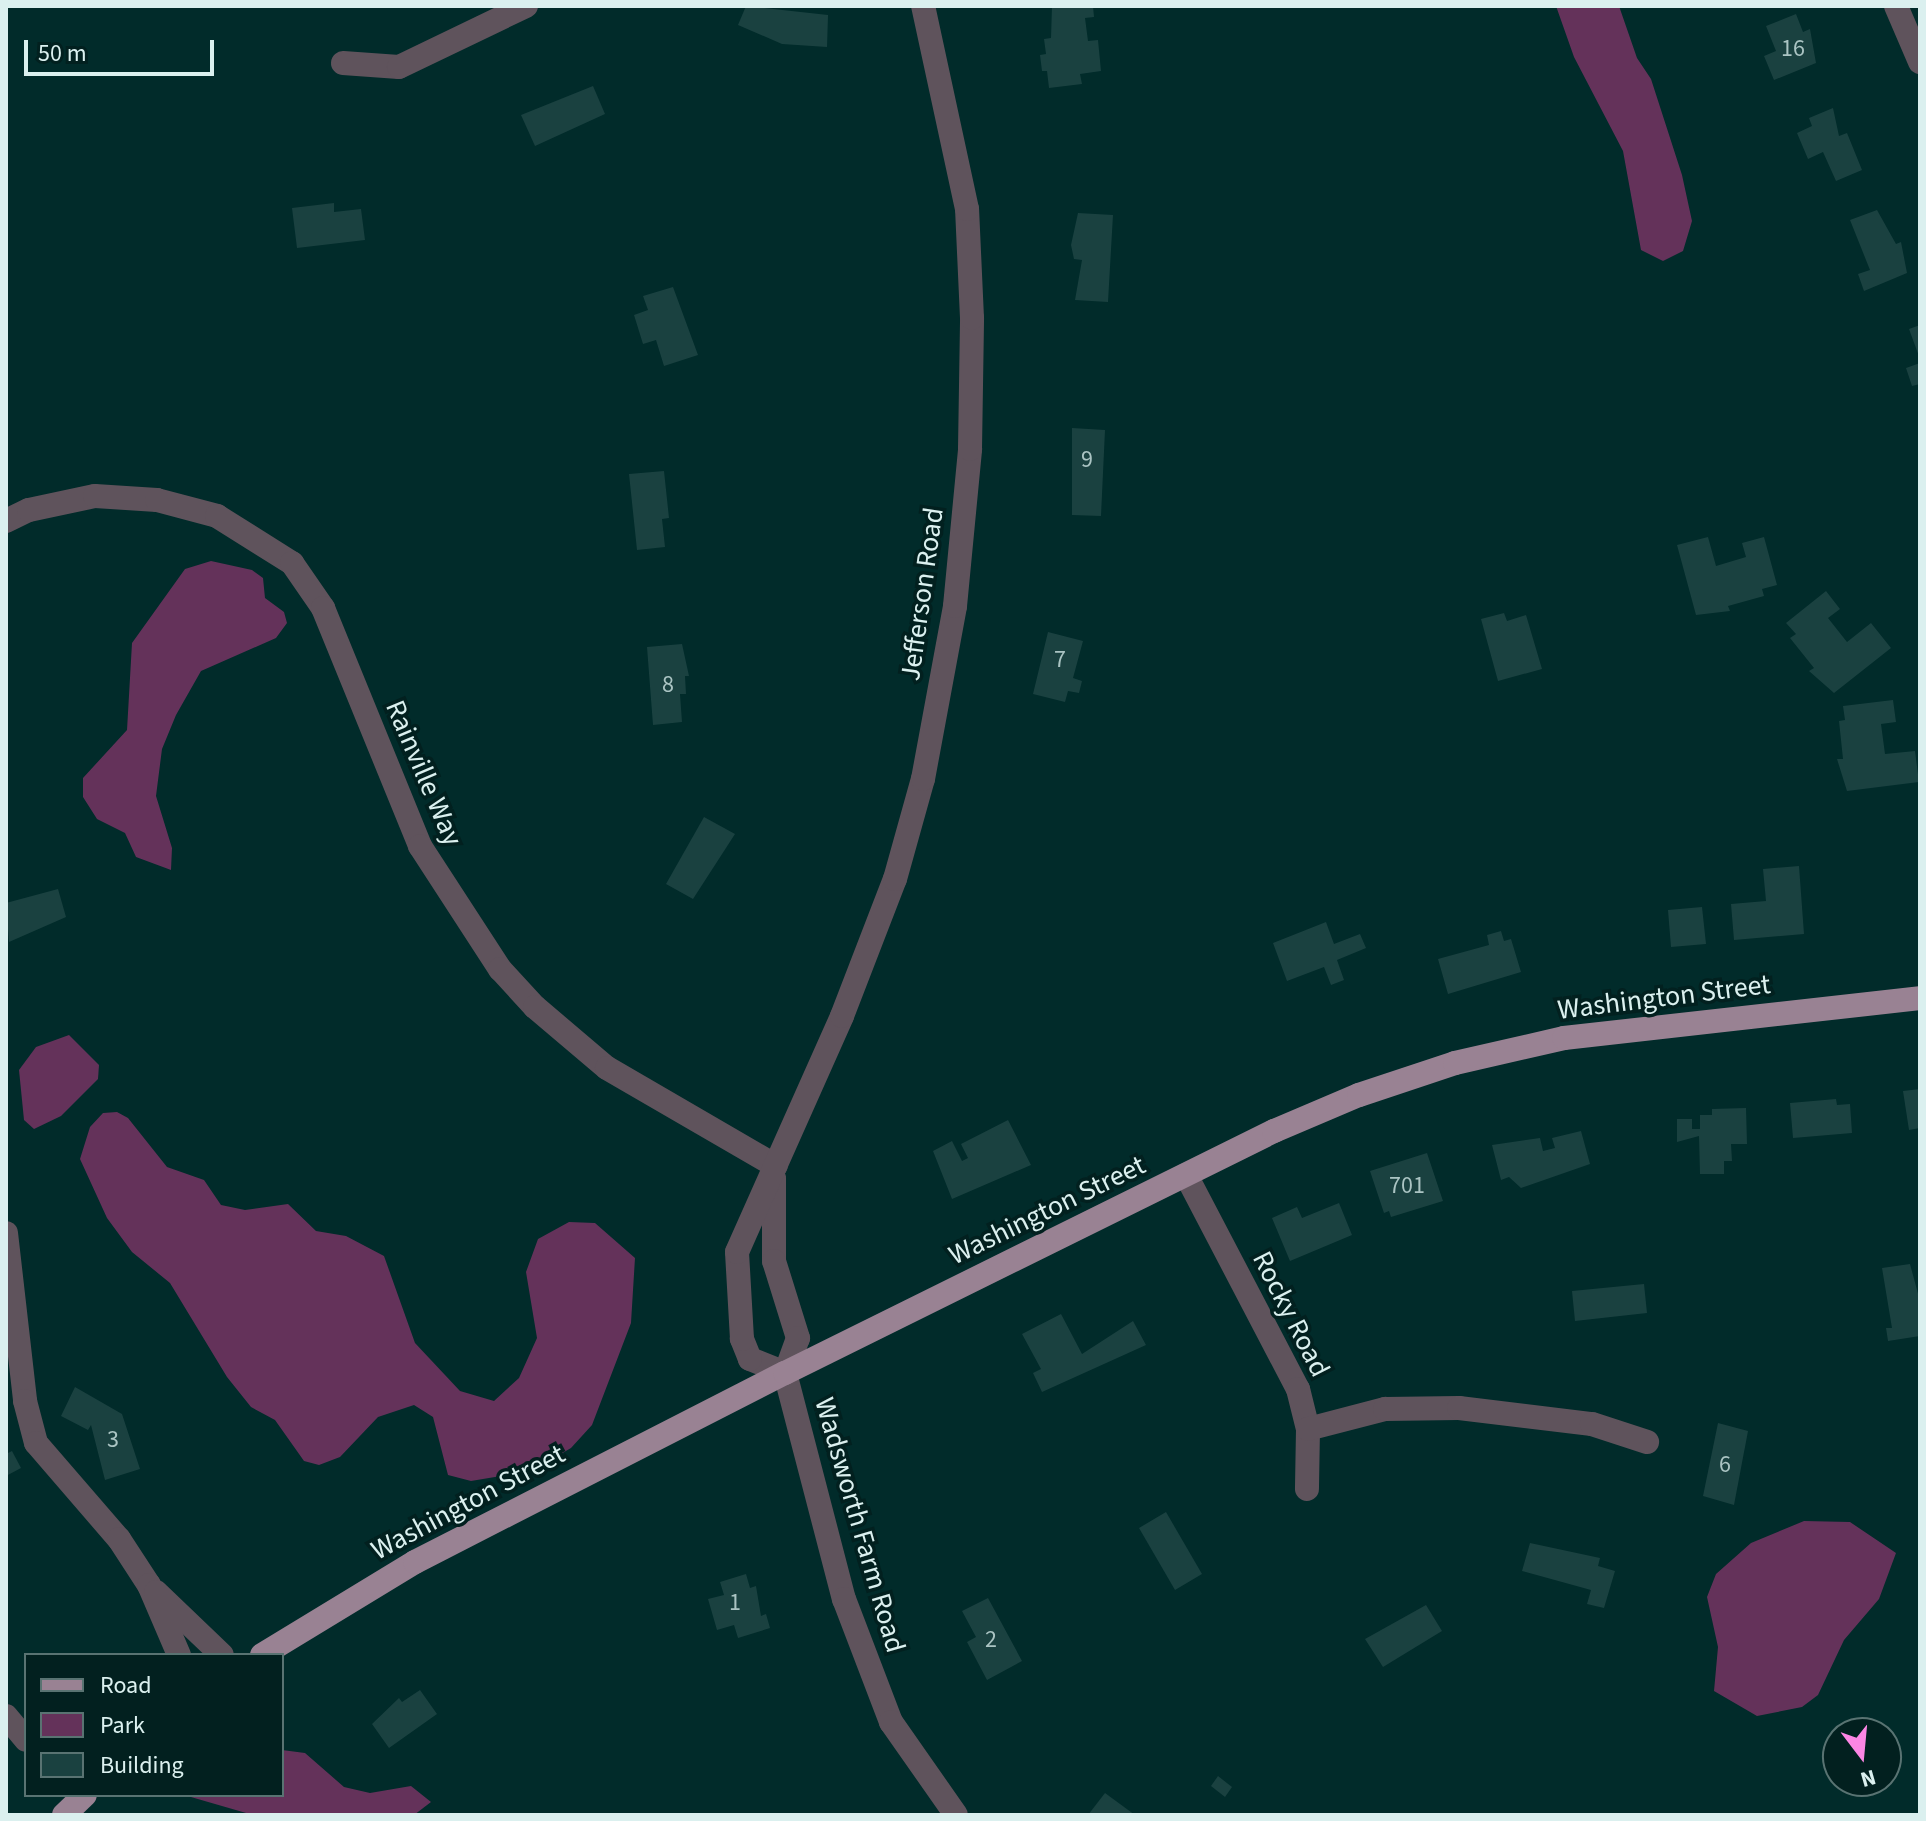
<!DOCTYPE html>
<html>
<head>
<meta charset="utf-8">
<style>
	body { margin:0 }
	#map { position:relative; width:1926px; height:1821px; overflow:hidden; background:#012b2a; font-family:"Source Sans 3",sans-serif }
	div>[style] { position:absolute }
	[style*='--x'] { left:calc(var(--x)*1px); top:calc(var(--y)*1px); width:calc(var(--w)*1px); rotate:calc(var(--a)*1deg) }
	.green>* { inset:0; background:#64325a }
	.building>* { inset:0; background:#1a4140 }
	.minor>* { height:24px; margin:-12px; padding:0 12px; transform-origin:12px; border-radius:12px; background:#5f535c }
	.major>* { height:24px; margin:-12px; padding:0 12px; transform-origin:12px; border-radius:12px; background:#998293 }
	span { translate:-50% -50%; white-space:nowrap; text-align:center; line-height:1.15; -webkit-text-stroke:7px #02201f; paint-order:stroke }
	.number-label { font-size:24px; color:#abc4c3 }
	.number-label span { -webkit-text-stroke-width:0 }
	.street-label { font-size:28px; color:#dbf0ef }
	.frame { position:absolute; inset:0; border:8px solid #dbf0ef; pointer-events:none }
	.legend { position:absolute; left:24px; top:1653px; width:260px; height:144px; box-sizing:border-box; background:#02201f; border:2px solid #597372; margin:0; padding:10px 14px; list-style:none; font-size:24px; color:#dbf0ef }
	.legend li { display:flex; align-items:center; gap:16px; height:40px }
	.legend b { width:40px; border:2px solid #597372 }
	.north { position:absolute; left:1822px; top:1717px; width:80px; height:80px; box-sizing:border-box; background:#02201f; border:2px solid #597372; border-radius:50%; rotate:164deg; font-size:22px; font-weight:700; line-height:32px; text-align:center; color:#dbf0ef }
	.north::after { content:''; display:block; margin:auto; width:28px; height:36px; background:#fc86e4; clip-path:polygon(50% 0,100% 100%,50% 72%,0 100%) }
	.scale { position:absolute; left:24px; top:40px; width:190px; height:36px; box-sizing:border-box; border:4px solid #dbf0ef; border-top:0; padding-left:10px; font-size:24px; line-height:28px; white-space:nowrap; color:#dbf0ef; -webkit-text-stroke:6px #02201f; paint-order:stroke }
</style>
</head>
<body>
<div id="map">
	<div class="green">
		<i style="clip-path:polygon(1556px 6px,1619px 6px,1637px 58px,1651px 79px,1682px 175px,1692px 221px,1683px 251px,1663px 261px,1641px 250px,1623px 151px,1574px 57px)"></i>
		<i style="clip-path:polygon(211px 561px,252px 570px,263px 578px,265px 598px,284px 612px,287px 623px,276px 638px,201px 671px,176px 715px,162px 749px,156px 796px,172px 848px,171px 870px,136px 857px,125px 833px,97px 819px,83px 797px,83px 778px,127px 730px,132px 643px,185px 569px)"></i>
		<i style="clip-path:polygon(69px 1035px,99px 1065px,98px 1079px,61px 1116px,34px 1129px,24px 1120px,19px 1070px,36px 1047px)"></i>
		<i style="clip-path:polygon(117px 1112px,128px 1118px,167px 1167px,204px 1180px,221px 1205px,245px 1210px,288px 1204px,316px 1231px,346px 1236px,384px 1256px,415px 1343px,460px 1391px,494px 1401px,519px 1378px,537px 1338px,526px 1272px,538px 1239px,569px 1222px,595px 1223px,635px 1258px,631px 1323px,592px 1425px,571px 1448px,532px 1471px,471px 1481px,448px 1475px,433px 1417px,414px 1405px,378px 1417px,340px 1457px,319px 1465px,304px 1461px,275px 1420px,251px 1407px,227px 1377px,170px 1283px,132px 1252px,107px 1218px,80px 1159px,90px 1127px,103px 1113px)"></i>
		<i style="clip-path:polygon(1804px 1521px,1850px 1522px,1896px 1553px,1879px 1599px,1844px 1640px,1818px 1695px,1802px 1707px,1757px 1716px,1714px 1691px,1718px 1647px,1707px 1597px,1716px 1574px,1751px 1543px)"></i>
		<i style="clip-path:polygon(282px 1750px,305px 1753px,344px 1787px,370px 1793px,411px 1786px,431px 1802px,414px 1815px,253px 1815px,184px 1795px,282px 1795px)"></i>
	</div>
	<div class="building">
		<i style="clip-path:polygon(746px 6px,828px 15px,827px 47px,782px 44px,738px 25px)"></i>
		<i style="clip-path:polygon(1052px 6px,1093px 6px,1094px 17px,1085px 18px,1088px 41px,1098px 40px,1101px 71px,1080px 74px,1082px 84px,1049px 88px,1047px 71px,1042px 71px,1040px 55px,1046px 54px,1044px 39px,1051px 38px)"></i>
		<i style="clip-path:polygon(1796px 14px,1803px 32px,1810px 29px,1816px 63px,1774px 80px,1764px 56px,1776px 51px,1766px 26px)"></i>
		<i style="clip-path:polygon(593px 86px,605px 114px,535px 146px,521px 115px)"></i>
		<i style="clip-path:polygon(1833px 108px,1839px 136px,1847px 133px,1862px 170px,1836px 181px,1823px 152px,1808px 159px,1797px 133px,1812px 126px,1809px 118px)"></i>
		<i style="clip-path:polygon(334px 203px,334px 212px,361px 209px,365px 240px,297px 248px,292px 208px)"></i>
		<i style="clip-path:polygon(1877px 210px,1896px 244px,1901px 242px,1907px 273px,1864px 291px,1858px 274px,1870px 270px,1850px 220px)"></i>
		<i style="clip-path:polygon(1078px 213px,1113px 215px,1108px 302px,1075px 300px,1082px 260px,1074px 259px,1071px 245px)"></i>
		<i style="clip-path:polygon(673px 287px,698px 355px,664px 366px,656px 340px,643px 344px,634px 315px,648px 310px,643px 296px)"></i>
		<i style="clip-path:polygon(1920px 325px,1920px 359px,1909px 329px)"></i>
		<i style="clip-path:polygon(1920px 363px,1920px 384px,1912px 386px,1906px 368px)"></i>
		<i style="clip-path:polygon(1072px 428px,1105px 430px,1101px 516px,1072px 515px)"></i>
		<i style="clip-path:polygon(664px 471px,669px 518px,662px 519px,665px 547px,637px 550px,629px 474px)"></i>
		<i style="clip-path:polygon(1708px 537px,1716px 566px,1746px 557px,1742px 543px,1764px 537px,1777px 585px,1762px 589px,1764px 596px,1728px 606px,1730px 611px,1696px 615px,1677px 545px)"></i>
		<i style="clip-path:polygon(1826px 591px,1840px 609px,1828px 618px,1847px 642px,1871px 623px,1891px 648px,1834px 693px,1809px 671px,1814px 668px,1790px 638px,1796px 634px,1786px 623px)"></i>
		<i style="clip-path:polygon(1504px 613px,1507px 621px,1526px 615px,1542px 669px,1498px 681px,1481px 619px)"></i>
		<i style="clip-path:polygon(1048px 632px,1083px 641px,1073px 678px,1082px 681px,1079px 693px,1068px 691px,1065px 702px,1033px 694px)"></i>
		<i style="clip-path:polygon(682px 644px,689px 676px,685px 676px,686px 694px,680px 694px,682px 722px,653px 725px,647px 647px)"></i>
		<i style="clip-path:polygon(1893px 700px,1896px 722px,1881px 724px,1885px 754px,1915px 751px,1919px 782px,1847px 791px,1837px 759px,1843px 759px,1839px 721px,1845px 720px,1843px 706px)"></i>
		<i style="clip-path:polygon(704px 817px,735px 834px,693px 899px,666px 884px)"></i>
		<i style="clip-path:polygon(1799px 866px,1804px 934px,1734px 940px,1731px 904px,1766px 901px,1763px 869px)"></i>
		<i style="clip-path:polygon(58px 889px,66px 917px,9px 942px,6px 903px)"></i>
		<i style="clip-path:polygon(1702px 907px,1706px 944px,1671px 947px,1668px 910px)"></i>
		<i style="clip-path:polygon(1326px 922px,1334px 944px,1360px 934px,1366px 948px,1337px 960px,1344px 980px,1331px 985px,1324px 967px,1287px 981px,1273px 943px)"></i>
		<i style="clip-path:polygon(1501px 931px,1504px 941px,1511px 939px,1521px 972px,1448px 994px,1438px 959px,1489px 945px,1487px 935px)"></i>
		<i style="clip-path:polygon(1920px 1089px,1920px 1128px,1909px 1130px,1903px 1091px)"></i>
		<i style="clip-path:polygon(1836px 1099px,1837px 1105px,1850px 1104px,1852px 1133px,1793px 1138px,1790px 1103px)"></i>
		<i style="clip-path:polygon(1746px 1108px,1747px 1144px,1731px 1144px,1732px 1161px,1724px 1161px,1724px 1174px,1700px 1174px,1699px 1136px,1677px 1142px,1677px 1119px,1692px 1119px,1692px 1129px,1700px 1129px,1700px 1115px,1712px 1115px,1712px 1109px)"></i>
		<i style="clip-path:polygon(1008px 1120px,1031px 1165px,952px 1199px,933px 1151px,952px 1141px,962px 1161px,968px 1158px,961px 1144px)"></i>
		<i style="clip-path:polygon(1581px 1131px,1590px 1164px,1521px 1188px,1509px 1177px,1501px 1180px,1492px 1145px,1540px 1138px,1543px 1151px,1555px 1148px,1552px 1138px)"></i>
		<i style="clip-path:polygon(1427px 1153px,1443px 1201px,1391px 1217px,1389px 1211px,1384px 1213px,1370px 1171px)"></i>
		<i style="clip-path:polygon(1339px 1203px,1352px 1235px,1290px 1261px,1272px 1218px,1297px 1207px,1302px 1218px)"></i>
		<i style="clip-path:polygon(1910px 1264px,1920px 1301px,1920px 1336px,1888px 1341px,1886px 1328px,1892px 1328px,1882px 1268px)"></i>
		<i style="clip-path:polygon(1644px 1284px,1647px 1313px,1575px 1321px,1572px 1291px)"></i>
		<i style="clip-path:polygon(1061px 1314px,1082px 1354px,1133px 1321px,1146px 1345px,1042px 1392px,1033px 1373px,1041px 1369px,1022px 1334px)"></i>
		<i style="clip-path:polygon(75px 1387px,122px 1414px,140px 1469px,105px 1480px,91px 1425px,88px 1430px,61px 1416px)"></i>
		<i style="clip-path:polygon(1718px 1423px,1748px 1431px,1734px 1505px,1703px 1496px)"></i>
		<i style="clip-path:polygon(12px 1451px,21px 1468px,6px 1476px,6px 1454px)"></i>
		<i style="clip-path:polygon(1166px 1512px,1202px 1574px,1175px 1590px,1139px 1528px)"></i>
		<i style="clip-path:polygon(1530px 1543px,1600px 1558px,1598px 1566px,1615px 1571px,1604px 1608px,1587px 1604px,1591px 1590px,1522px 1571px)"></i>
		<i style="clip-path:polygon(746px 1574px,750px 1588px,756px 1586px,761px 1616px,766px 1614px,770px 1628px,738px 1638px,734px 1625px,717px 1630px,708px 1599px,724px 1595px,720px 1582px)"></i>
		<i style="clip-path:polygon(988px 1598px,1022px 1661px,987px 1680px,967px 1642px,976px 1637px,962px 1611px)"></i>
		<i style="clip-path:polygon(1426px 1605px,1442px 1631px,1383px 1667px,1365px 1639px)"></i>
		<i style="clip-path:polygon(420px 1690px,437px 1714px,389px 1748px,372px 1724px,399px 1698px,402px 1702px)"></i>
		<i style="clip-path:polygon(1218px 1776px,1232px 1787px,1225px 1797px,1211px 1786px)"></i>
		<i style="clip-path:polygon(1105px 1793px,1135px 1815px,1088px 1815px)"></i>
	</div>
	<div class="minor">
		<i style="--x:1896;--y:6;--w:61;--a:66.8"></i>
		<i style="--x:343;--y:63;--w:56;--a:4.1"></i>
		<i style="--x:399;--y:67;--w:141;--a:-25.7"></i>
		<i style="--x:6;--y:521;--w:25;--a:-26"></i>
		<i style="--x:29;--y:510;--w:67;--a:-12"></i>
		<i style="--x:95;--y:496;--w:62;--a:3.7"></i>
		<i style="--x:157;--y:500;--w:62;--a:14.9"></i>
		<i style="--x:217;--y:516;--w:89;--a:32.1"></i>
		<i style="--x:292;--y:563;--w:55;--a:55.4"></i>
		<i style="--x:323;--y:608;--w:257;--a:67.8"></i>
		<i style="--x:420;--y:846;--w:147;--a:57"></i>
		<i style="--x:500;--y:969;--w:52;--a:47.4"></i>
		<i style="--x:535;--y:1007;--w:94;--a:40.3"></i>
		<i style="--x:607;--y:1068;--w:195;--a:30.1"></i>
		<i style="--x:1186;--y:1175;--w:242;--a:62.4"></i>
		<i style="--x:1298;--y:1389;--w:41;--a:76"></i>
		<i style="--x:1308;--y:1429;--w:60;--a:91"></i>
		<i style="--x:774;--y:1178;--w:83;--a:90"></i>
		<i style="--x:774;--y:1261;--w:81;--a:72.7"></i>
		<i style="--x:798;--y:1338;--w:37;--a:110"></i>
		<i style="--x:6;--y:1233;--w:169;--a:83.5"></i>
		<i style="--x:25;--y:1401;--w:43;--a:75.3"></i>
		<i style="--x:36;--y:1443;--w:127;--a:49.2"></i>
		<i style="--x:119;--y:1539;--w:55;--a:56.9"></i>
		<i style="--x:149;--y:1585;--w:76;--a:66.8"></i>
		<i style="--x:785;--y:1373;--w:38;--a:-158"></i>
		<i style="--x:750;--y:1359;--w:22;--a:-112"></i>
		<i style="--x:742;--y:1339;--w:87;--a:-93.3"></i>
		<i style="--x:737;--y:1252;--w:258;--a:-66"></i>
		<i style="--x:842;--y:1016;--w:147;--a:-68.9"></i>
		<i style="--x:895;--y:879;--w:104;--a:-74.4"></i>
		<i style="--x:923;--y:779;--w:176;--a:-79.5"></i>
		<i style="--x:955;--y:606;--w:158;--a:-84.5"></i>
		<i style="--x:970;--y:449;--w:131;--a:-89.1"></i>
		<i style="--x:972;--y:318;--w:109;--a:-92.6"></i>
		<i style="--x:967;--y:209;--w:208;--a:-102.2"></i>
		<i style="--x:785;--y:1373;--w:234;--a:75.4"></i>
		<i style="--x:844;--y:1599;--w:132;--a:69.1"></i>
		<i style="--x:891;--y:1722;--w:113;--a:55"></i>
		<i style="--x:1308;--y:1429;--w:80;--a:-14.6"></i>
		<i style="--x:1385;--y:1409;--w:74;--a:-0.8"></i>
		<i style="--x:1459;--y:1408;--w:134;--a:6.9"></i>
		<i style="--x:1592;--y:1424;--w:58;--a:18.1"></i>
		<i style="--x:156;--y:1592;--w:91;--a:43.7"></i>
		<i style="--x:6;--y:1716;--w:31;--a:50"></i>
	</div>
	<div class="major">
		<i style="--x:262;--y:1655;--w:179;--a:-31.3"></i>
		<i style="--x:415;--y:1562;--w:415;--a:-27.1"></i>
		<i style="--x:785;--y:1373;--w:546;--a:-26.33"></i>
		<i style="--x:1274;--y:1131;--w:92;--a:-23"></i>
		<i style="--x:1359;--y:1095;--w:101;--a:-18.4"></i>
		<i style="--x:1455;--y:1063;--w:112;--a:-12.9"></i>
		<i style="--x:1564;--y:1038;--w:358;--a:-6.4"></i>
		<i style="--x:64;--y:1815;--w:29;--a:-44"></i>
	</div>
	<div class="number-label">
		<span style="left:1793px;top:49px">16</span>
		<span style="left:1087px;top:460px">9</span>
		<span style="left:1060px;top:660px">7</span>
		<span style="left:668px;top:685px">8</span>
		<span style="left:1407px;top:1186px">701</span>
		<span style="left:113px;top:1440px">3</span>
		<span style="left:1725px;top:1465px">6</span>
		<span style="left:735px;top:1603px">1</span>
		<span style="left:991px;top:1640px">2</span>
	</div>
	<div class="street-label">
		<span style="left:922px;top:594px;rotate:-82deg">Jefferson Road</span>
		<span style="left:424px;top:773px;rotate:67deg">Rainville Way</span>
		<span style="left:1664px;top:997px;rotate:-7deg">Washington Street</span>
		<span style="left:1047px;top:1210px;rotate:-26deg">Washington Street</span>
		<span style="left:1291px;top:1314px;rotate:63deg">Rocky Road</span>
		<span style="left:468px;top:1502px;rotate:-28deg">Washington Street</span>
		<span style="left:860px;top:1525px;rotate:74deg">Wadsworth Farm Road</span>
	</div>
	<div class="frame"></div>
	<ul class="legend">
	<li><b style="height:10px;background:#998293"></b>Road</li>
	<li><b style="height:22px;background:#64325a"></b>Park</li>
	<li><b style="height:22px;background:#1a4140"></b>Building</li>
	</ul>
	<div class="north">N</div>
	<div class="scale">50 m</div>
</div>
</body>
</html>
